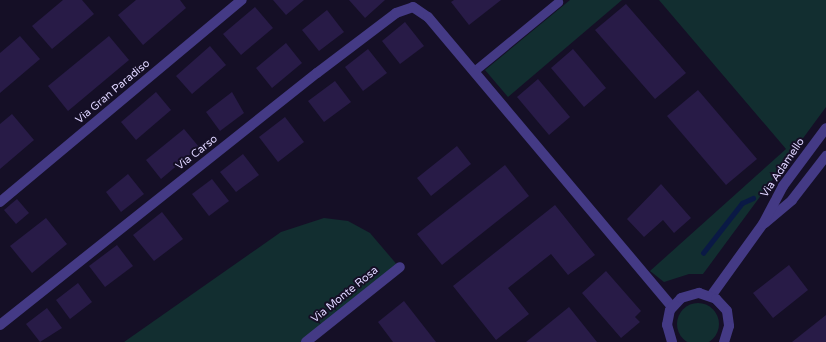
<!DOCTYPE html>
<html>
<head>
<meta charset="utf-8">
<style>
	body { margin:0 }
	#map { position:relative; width:826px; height:342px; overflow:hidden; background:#150f26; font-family:"Varela Round",sans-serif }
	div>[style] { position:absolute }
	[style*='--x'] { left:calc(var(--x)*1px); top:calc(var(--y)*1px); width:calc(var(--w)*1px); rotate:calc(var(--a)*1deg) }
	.green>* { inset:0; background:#122e30 }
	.round { border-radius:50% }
	.stream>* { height:4.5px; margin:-2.25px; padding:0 2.25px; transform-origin:2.25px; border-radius:2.25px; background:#0a1945 }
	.building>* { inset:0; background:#281b47 }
	.lane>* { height:9px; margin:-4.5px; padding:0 4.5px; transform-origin:4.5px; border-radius:4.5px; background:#443a85 }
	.street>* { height:10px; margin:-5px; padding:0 5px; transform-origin:5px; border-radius:5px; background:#443a85 }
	span { translate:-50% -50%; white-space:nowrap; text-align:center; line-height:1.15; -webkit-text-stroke:4px #150f26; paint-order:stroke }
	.street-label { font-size:11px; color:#ded4ff }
</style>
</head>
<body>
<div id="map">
	<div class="green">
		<i style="clip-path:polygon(570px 0,622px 0,508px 97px,485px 70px)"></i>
		<i style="clip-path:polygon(659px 0,826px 0,826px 107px,703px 274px,689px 274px,664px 282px,650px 271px,786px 149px)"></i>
		<i style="clip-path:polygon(324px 218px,348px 221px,370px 233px,399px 267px,303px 342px,124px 342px,281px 232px)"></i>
		<i class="round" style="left:677px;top:303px;width:42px;height:42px"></i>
	</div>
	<div class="stream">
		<i style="--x:703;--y:253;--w:63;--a:-52"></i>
		<i style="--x:742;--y:203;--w:12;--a:-24"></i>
	</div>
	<div class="building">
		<i style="clip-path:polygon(63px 0,82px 0,94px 14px,52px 49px,32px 26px)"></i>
		<i style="clip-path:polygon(136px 0,180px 0,186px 8px,143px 45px,118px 15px)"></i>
		<i style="clip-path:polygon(273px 0,304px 0,286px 15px)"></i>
		<i style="clip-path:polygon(349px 0,385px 0,365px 18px)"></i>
		<i style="clip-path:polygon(454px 0,501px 0,469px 25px,451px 2px)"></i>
		<i style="clip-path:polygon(626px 4px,686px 73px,655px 99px,595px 30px)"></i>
		<i style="clip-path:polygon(255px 7px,273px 28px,241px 55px,223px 34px)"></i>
		<i style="clip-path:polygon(327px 10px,344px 32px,319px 51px,302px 30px)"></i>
		<i style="clip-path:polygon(405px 22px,424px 46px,400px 64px,382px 41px)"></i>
		<i style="clip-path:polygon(20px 36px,40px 59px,0 93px,0 53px)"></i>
		<i style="clip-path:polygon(109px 36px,129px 60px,68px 111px,48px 86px)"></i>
		<i style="clip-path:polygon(286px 43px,302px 63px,272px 88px,256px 68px)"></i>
		<i style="clip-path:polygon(210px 46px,226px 65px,192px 94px,176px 76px)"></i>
		<i style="clip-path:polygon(368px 49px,387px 73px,363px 91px,345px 67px)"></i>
		<i style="clip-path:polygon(573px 49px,606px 88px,584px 107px,551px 68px)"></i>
		<i style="clip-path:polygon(538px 79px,570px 117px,549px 135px,517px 97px)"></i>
		<i style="clip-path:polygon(335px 81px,351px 102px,324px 122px,308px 101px)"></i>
		<i style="clip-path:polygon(698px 90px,757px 159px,726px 185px,667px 116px)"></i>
		<i style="clip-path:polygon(156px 92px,171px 110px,136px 140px,121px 122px)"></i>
		<i style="clip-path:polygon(232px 92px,244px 113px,220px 131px,206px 112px)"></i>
		<i style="clip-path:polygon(12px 114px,34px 140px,0 169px,0 124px)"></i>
		<i style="clip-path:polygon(285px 117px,304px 142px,278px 162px,259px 137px)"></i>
		<i style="clip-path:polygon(184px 129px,199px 147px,161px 179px,146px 160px)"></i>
		<i style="clip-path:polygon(457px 146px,471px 164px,431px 196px,417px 178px)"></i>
		<i style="clip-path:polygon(243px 154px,259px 175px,236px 192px,220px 172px)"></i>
		<i style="clip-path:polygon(505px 165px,529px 196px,442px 265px,417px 234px)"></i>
		<i style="clip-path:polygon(128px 174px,144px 194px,121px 212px,106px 192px)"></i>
		<i style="clip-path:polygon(212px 179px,229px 201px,209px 216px,192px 194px)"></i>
		<i style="clip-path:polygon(661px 184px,691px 218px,674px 233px,663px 220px,644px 237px,627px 219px)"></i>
		<i style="clip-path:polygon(17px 199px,29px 213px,16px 224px,4px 210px)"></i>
		<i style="clip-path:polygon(555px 205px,595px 255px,568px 275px,551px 254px,508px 288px,529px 314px,496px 340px,453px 286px)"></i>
		<i style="clip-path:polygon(162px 212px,183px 239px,154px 261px,133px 235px)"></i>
		<i style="clip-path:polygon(46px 218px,67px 244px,32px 273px,10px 246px)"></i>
		<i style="clip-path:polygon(117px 245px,133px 266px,105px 287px,89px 266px)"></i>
		<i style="clip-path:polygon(789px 265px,808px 290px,773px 318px,753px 293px)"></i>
		<i style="clip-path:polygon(606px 271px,641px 311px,635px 317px,640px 322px,621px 338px,582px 293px)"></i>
		<i style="clip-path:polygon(78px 283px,92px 302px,70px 319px,56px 300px)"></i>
		<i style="clip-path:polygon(404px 301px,436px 342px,393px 342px,378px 322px)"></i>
		<i style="clip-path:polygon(569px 307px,597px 342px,526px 342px)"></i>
		<i style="clip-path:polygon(47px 308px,62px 328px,40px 342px,26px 324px)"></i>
		<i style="clip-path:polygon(826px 315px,826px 342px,792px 342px)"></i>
	</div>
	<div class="lane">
		<i style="--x:474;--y:71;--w:109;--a:-39.4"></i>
	</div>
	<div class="street">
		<i style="--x:0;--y:202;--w:315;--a:-39.9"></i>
		<i style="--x:765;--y:223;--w:35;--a:-40"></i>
		<i style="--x:792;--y:200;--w:56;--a:-52.3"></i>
		<i style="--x:711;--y:296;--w:89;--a:-54.2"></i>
		<i style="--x:763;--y:224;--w:43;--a:-62.2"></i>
		<i style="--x:783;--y:186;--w:72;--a:-53.4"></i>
		<i style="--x:0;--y:325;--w:405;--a:-38.5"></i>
		<i style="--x:317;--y:73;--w:99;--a:-37.2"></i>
		<i style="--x:396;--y:13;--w:18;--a:-19"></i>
		<i style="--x:413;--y:7;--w:18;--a:34"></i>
		<i style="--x:428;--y:17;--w:379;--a:49.9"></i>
		<i style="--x:306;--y:342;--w:120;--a:-38.6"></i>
		<i style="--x:672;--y:342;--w:18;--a:-106"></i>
		<i style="--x:667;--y:325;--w:15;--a:-79"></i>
		<i style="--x:670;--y:310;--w:16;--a:-47"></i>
		<i style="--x:681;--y:298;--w:19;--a:-16"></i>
		<i style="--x:699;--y:293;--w:18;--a:19"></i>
		<i style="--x:716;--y:299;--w:16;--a:47"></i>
		<i style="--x:727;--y:311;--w:15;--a:82"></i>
		<i style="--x:729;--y:326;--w:17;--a:107"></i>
	</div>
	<div class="street-label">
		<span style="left:113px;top:92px;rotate:-40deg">Via Gran Paradiso</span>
		<span style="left:197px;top:153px;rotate:-38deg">Via Carso</span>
		<span style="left:783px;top:168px;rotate:-56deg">Via Adamello</span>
		<span style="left:345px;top:295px;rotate:-39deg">Via Monte Rosa</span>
	</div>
</div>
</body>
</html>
